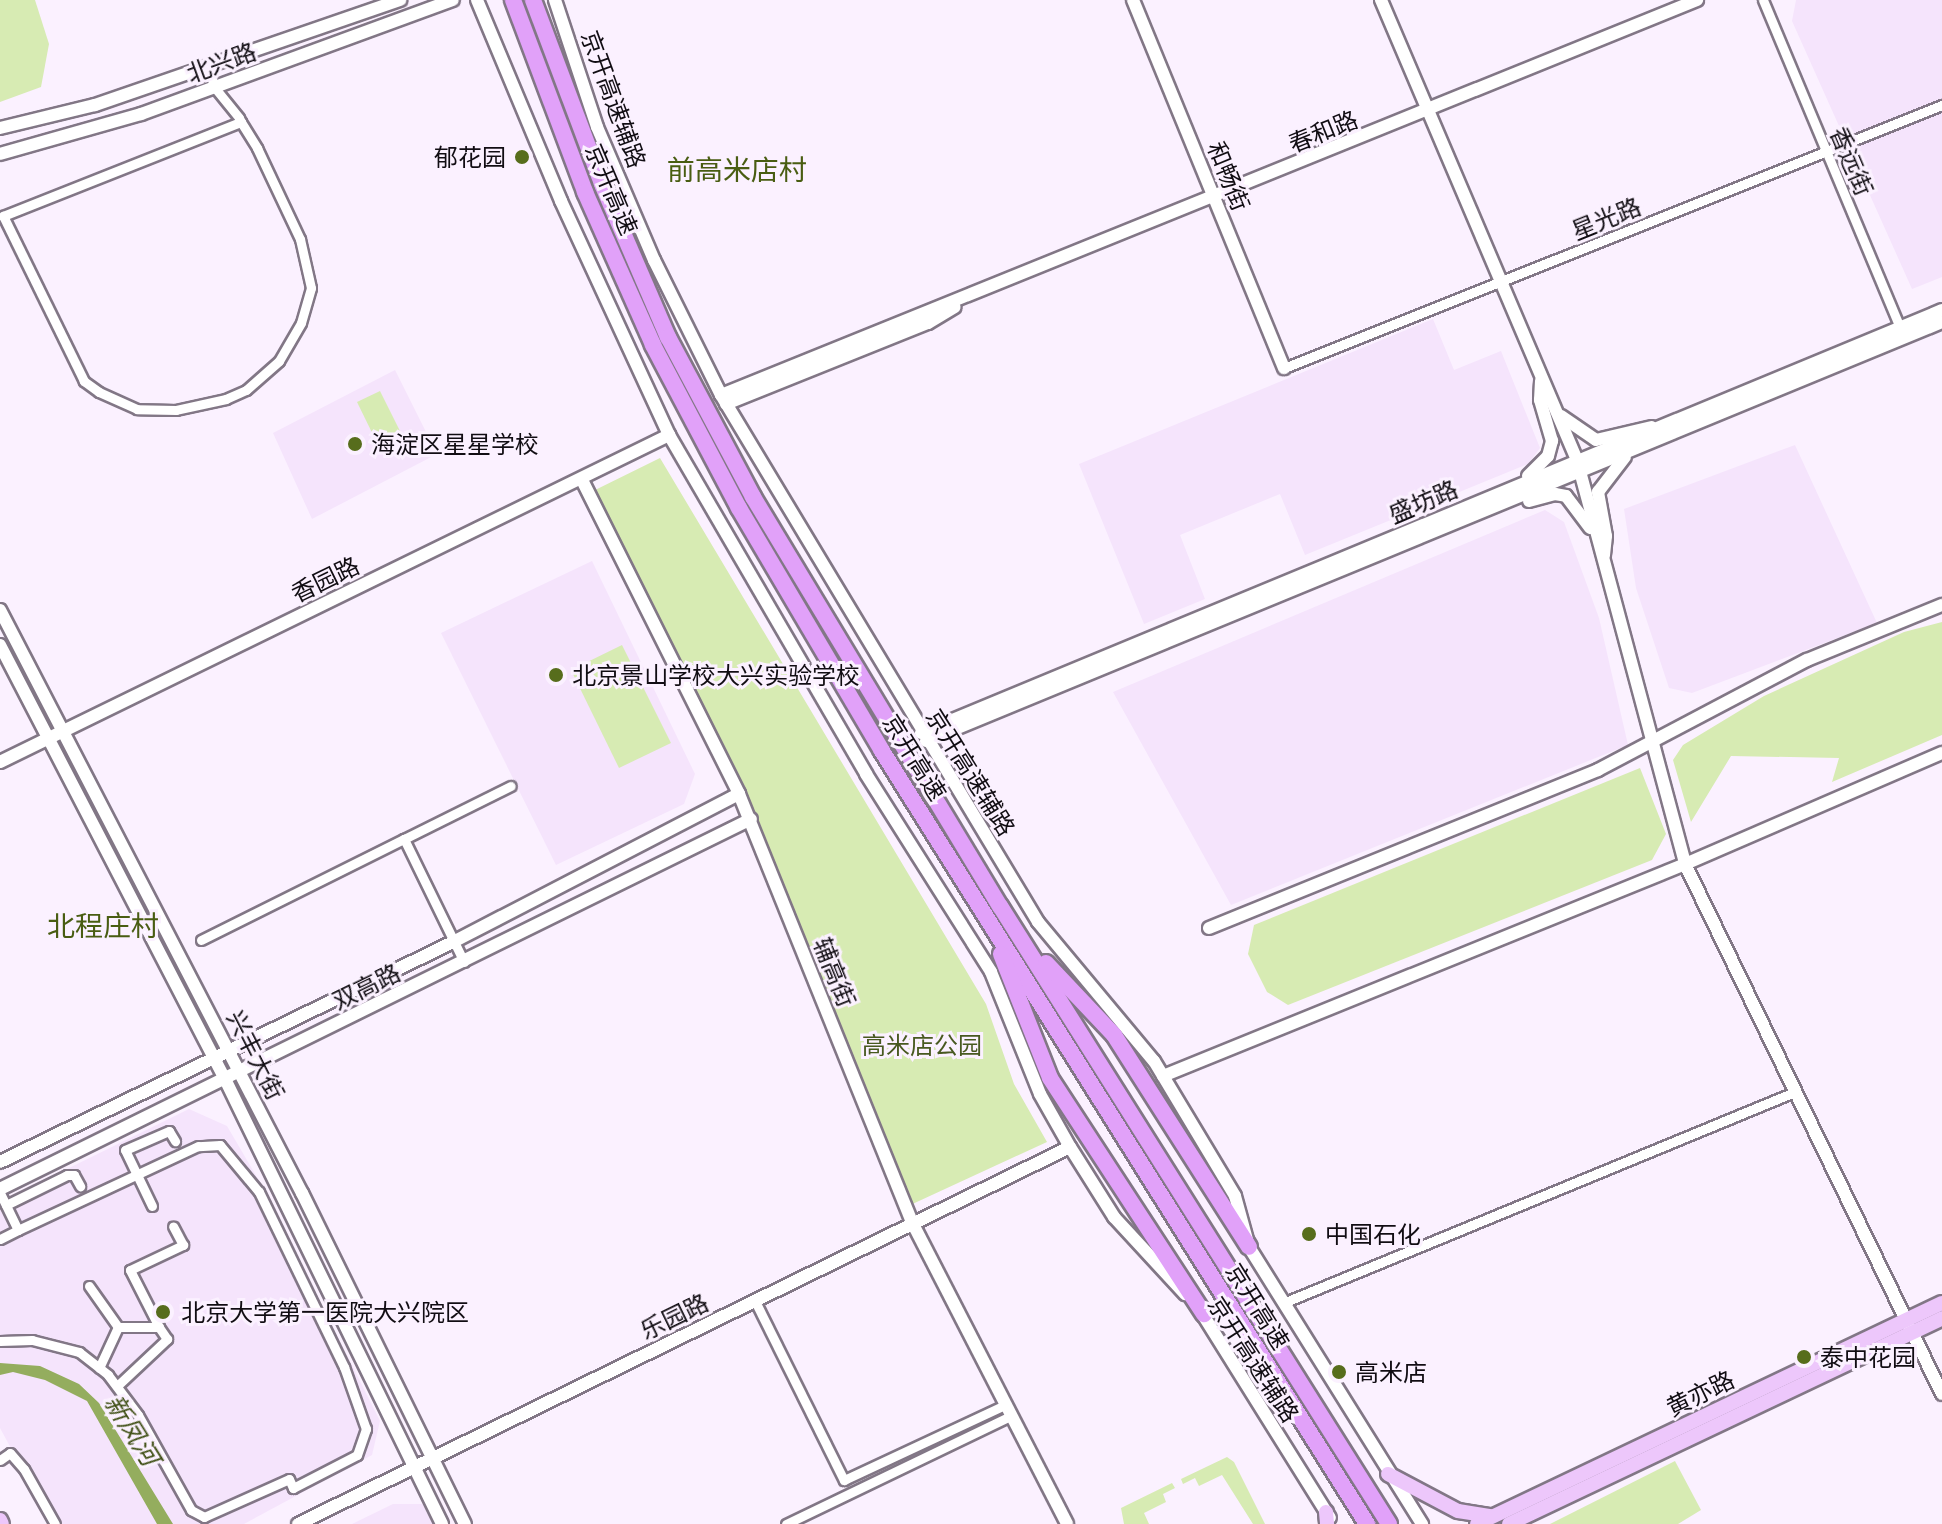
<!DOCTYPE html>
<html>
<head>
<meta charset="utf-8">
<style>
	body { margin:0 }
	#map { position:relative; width:1942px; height:1524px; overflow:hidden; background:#fbf1ff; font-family:Manrope,"Noto Sans SC",sans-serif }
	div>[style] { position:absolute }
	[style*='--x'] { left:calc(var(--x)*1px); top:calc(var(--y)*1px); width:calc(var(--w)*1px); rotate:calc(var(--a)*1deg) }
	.built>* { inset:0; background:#f5e4fc }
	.green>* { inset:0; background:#d7ebb3 }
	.water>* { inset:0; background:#94ad5e }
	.roads { filter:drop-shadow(2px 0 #827786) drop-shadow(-2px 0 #827786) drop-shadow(0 2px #827786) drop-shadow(0 -2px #827786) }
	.street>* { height:9px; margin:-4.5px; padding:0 4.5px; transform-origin:4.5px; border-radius:4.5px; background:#fff }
	.secondary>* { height:12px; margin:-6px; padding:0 6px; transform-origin:6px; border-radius:6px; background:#fff }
	.primary>* { height:14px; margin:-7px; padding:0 7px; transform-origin:7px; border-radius:7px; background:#edc7fb }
	.highway>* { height:16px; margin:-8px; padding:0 8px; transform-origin:8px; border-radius:8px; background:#e1a1f9 }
	.dots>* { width:22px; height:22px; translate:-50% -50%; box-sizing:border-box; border:4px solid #fbf1ff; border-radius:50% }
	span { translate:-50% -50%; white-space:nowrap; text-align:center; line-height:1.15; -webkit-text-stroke:6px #fbf1ff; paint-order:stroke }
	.street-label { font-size:24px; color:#110d13 }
	.poi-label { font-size:24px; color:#110d13 }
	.right { translate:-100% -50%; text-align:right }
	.left { translate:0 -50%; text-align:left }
	.park-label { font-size:24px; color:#485920 }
	.water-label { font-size:26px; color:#3f4f15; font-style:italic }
	.quarter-label { font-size:28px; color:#495d12 }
</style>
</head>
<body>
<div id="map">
	<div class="built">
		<i style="clip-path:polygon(1796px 0,1942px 0,1942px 277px,1912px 289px,1792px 21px)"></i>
		<i style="clip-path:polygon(1433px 319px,1454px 370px,1501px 351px,1540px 448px,1528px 464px,1305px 555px,1280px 494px,1180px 535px,1205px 599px,1144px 624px,1079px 464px)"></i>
		<i style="clip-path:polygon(395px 370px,437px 454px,312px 519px,273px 433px)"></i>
		<i style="clip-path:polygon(1795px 445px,1877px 623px,1692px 693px,1669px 688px,1636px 588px,1624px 509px)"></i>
		<i style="clip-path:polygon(1545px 510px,1564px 522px,1599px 618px,1628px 745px,1231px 905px,1113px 692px)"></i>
		<i style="clip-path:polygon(592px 561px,695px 774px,684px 804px,556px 865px,441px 633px)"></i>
		<i style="clip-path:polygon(189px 1109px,227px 1126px,261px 1184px,380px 1421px,372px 1455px,244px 1524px,52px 1524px,0 1428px,0 1202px)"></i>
		<i style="clip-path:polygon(393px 1504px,423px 1504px,433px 1524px,352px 1524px)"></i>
	</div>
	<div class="green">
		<i style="clip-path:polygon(0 0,35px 0,49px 44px,41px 87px,0 102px)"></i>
		<i style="clip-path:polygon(380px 391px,403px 437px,380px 449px,357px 402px)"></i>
		<i style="clip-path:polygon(660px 458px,986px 1004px,1014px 1084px,1047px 1142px,906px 1207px,764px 852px,589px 493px)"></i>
		<i style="clip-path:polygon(1942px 622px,1942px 735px,1832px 782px,1839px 758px,1731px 756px,1691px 822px,1673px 760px,1683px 745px,1764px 696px,1904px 632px)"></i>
		<i style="clip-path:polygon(622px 645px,671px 743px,619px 768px,571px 670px)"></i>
		<i style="clip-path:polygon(1640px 768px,1666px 834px,1652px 860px,1288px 1005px,1267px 992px,1248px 954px,1254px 925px)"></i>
		<i style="clip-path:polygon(1227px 1457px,1234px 1462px,1265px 1524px,1253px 1524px,1222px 1475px,1199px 1486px,1195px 1478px,1183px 1484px,1181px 1479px)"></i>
		<i style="clip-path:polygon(1675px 1461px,1701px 1510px,1678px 1524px,1550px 1524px)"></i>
		<i style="clip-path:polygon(1172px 1483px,1175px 1488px,1163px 1494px,1166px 1502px,1144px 1513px,1149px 1524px,1124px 1524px,1121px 1508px)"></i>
	</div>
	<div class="water">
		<i style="clip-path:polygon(0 1363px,40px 1366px,79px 1384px,99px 1403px,173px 1524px,157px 1524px,87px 1401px,45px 1380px,13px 1372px,0 1375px)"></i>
	</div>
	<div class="roads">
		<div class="street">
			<i style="--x:1763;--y:0;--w:361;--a:67.3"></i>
			<i style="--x:208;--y:68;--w:21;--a:71"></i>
			<i style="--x:215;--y:88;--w:38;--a:51"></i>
			<i style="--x:239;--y:118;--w:4;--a:63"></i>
			<i style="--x:241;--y:122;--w:31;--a:58"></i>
			<i style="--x:257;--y:148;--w:101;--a:64.7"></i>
			<i style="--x:300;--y:239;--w:50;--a:77.3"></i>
			<i style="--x:311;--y:288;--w:36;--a:106"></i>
			<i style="--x:301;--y:323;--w:44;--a:120.1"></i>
			<i style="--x:279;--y:361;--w:44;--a:138.7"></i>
			<i style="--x:246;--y:390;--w:22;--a:156"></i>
			<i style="--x:226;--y:399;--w:51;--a:167.6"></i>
			<i style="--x:176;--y:410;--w:39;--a:-179"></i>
			<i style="--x:137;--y:409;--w:42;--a:-155.9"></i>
			<i style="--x:99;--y:392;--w:19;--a:-144"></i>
			<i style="--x:84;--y:381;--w:184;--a:-116.1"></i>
			<i style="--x:3;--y:216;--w:256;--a:-21.6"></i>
			<i style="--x:1284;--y:368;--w:709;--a:-21.79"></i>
			<i style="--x:201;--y:940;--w:227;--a:-26.5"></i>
			<i style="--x:464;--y:962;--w:137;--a:-116"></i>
			<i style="--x:404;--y:839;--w:119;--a:-26.4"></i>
			<i style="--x:0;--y:1193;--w:41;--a:64.1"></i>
			<i style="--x:18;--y:1230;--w:20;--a:153"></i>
			<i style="--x:6;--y:1205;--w:68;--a:-26.2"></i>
			<i style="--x:67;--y:1175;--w:7;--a:0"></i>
			<i style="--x:74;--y:1175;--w:13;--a:61"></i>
			<i style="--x:152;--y:1206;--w:62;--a:-115.7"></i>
			<i style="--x:125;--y:1150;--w:48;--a:-23.4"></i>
			<i style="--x:169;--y:1131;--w:12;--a:59"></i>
			<i style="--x:89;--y:1286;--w:50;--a:54.7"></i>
			<i style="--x:118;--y:1327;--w:45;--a:114.9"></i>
			<i style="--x:755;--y:1301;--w:200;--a:63.6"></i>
			<i style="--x:844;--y:1480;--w:178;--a:-25"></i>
			<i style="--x:1283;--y:1303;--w:551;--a:-22.42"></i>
			<i style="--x:118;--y:1327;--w:41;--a:0"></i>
			<i style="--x:159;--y:1327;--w:64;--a:-117"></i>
			<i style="--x:130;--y:1270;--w:59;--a:-25.3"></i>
			<i style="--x:183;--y:1245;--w:21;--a:-118"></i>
			<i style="--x:0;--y:1341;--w:32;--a:-2"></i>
			<i style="--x:32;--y:1340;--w:49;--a:14.3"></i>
			<i style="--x:79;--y:1352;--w:37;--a:38"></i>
			<i style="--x:108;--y:1375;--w:50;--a:53.1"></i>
			<i style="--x:138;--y:1415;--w:109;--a:60.8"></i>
			<i style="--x:191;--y:1510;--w:15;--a:28"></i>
			<i style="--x:204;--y:1517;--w:93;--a:-24.1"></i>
			<i style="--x:289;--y:1479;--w:10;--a:66"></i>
			<i style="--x:293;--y:1488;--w:72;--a:-27.3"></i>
			<i style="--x:357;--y:1455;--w:28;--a:-71"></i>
			<i style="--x:366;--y:1429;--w:66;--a:-109.5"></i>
			<i style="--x:344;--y:1367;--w:195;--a:-115.9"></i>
			<i style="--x:259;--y:1192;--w:61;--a:-129.7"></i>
			<i style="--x:220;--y:1145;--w:22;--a:177"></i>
			<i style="--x:198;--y:1146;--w:199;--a:155"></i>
			<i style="--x:117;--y:1386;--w:69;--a:-43.2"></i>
			<i style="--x:167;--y:1339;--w:14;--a:-124"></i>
			<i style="--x:0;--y:1460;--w:12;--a:-35"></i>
			<i style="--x:10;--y:1453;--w:21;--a:49"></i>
			<i style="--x:24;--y:1469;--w:63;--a:60.6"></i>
			<i style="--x:786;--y:1524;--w:249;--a:-25.7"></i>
		</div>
		<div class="secondary">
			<i style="--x:477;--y:0;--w:218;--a:67.3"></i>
			<i style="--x:561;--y:201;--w:258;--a:65.2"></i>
			<i style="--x:669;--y:435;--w:392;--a:59.8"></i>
			<i style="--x:866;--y:774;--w:234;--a:57.7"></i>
			<i style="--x:991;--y:972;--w:131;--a:68.1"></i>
			<i style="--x:1040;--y:1094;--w:61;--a:60.5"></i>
			<i style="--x:1070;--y:1147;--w:83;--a:57.8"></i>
			<i style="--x:1114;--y:1217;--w:105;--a:47.3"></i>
			<i style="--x:555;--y:0;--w:134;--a:71.7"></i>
			<i style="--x:597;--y:127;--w:145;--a:66.8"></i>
			<i style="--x:654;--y:260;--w:151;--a:63.6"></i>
			<i style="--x:721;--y:395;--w:615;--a:58.97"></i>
			<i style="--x:1038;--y:922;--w:181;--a:50.2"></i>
			<i style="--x:1154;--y:1061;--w:157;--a:59"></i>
			<i style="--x:1235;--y:1196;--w:53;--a:74.6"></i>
			<i style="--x:1249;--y:1247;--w:327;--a:58"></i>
			<i style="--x:1133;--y:0;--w:398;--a:67.7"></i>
			<i style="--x:1381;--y:0;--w:500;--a:66.92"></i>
			<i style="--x:1577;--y:460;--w:418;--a:75"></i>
			<i style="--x:1685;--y:864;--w:589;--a:64.13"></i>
			<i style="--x:0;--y:128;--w:98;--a:-13.6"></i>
			<i style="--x:95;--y:105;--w:323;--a:-19"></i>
			<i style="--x:0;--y:154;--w:147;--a:-15.8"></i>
			<i style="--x:141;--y:114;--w:332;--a:-20.1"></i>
			<i style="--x:721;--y:395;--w:1053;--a:-22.03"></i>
			<i style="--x:726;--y:404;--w:218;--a:-21.9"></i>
			<i style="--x:928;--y:323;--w:31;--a:-31"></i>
			<i style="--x:1561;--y:416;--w:42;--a:34.4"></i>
			<i style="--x:1596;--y:440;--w:57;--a:-13.1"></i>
			<i style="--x:1528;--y:476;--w:28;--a:-45"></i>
			<i style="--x:1548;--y:456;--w:16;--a:-75"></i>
			<i style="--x:1552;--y:441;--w:43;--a:-106.3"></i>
			<i style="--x:1540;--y:400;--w:19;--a:-87"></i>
			<i style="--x:582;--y:480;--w:351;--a:63.4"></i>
			<i style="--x:739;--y:794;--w:464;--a:68"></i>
			<i style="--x:913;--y:1224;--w:337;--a:62.8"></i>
			<i style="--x:1529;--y:501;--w:27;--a:-15"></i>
			<i style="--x:1555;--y:494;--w:11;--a:10"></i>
			<i style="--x:1566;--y:496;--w:40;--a:53"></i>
			<i style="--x:1604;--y:555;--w:19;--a:-84"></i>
			<i style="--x:1606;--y:536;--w:45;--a:-100.3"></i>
			<i style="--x:1598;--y:492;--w:44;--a:-52.4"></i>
			<i style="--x:0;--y:610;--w:657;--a:62.62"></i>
			<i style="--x:302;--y:1193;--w:369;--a:63.8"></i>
			<i style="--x:0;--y:645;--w:489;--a:62.6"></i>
			<i style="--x:225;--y:1079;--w:495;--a:64"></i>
			<i style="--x:921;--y:733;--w:1105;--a:-22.5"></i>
			<i style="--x:926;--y:741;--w:1099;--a:-22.41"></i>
			<i style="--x:0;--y:762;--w:745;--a:-26.05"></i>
			<i style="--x:1209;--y:928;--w:420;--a:-22.1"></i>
			<i style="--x:1598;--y:770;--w:236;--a:-27.8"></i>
			<i style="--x:1807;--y:660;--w:146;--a:-22.2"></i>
			<i style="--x:1163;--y:1076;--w:563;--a:-22.1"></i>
			<i style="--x:1685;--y:864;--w:280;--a:-23.4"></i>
			<i style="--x:0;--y:1162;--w:504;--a:-25.9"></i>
			<i style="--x:453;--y:942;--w:322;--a:-27.4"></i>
			<i style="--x:0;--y:1189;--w:837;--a:-26.23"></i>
			<i style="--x:1200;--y:1310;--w:245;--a:58"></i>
			<i style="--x:298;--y:1524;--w:859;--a:-26.03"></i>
		</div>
		<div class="primary">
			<i style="--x:1388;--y:1474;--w:79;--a:27.9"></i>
			<i style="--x:1458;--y:1511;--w:33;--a:9"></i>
			<i style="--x:1326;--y:1512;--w:12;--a:85"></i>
			<i style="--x:0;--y:1520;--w:4;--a:63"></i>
			<i style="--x:1477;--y:1524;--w:515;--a:-25.42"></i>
			<i style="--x:1509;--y:1524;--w:480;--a:-25.4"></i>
		</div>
		<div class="highway">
			<i style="--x:513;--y:0;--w:205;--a:69.4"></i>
			<i style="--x:585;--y:192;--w:167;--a:66"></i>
			<i style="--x:653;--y:345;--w:184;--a:62.2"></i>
			<i style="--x:739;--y:508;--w:282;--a:59.5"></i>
			<i style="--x:882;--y:751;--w:913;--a:57.89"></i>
			<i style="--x:533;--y:0;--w:197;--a:69.4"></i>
			<i style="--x:602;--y:184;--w:167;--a:66.7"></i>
			<i style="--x:668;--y:337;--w:181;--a:62"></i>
			<i style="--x:753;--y:497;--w:478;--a:58.9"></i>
			<i style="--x:1000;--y:906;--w:730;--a:57.81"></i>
			<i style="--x:1001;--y:954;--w:133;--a:68.4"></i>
			<i style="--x:1050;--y:1078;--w:282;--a:56.9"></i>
			<i style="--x:1046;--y:963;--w:99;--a:46.6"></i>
			<i style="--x:1114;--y:1035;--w:251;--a:57.5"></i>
		</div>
	</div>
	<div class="dots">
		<i style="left:522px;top:157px;background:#576d1c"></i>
		<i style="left:355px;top:444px;background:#576d1c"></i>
		<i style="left:556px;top:675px;background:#576d1c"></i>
		<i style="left:1309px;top:1234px;background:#576d1c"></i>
		<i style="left:163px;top:1312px;background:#576d1c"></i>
		<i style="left:1804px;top:1357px;background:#576d1c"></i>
		<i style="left:1339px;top:1372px;background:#576d1c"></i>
	</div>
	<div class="street-label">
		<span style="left:221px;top:62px;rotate:-20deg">北兴路</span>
		<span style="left:614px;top:99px;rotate:70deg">京开高速辅路</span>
		<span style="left:1323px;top:131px;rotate:-22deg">春和路</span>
		<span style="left:1852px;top:161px;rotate:67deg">香远街</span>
		<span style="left:1229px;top:176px;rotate:68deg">和畅街</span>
		<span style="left:612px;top:189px;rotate:67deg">京开高速</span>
		<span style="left:1606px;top:218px;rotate:-22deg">星光路</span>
		<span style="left:1423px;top:501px;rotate:-23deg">盛坊路</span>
		<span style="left:325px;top:579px;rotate:-26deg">香园路</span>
		<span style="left:915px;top:757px;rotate:58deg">京开高速</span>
		<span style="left:971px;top:772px;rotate:58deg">京开高速辅路</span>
		<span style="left:835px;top:972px;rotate:68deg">辅高街</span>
		<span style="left:366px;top:986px;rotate:-26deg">双高路</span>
		<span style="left:256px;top:1055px;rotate:63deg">兴丰大街</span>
		<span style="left:1258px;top:1306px;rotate:58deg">京开高速</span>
		<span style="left:674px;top:1316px;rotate:-26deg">乐园路</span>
		<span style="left:1254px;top:1359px;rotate:57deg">京开高速辅路</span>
		<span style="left:1700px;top:1393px;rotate:-26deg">黄亦路</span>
	</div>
	<div class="poi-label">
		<span class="right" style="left:506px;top:157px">郁花园</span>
		<span class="left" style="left:371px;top:444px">海淀区星星学校</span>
		<span class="left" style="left:572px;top:675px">北京景山学校大兴实验学校</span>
		<span class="left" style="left:1325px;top:1234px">中国石化</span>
		<span class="left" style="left:181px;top:1312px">北京大学第一医院大兴院区</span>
		<span class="left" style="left:1820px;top:1357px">泰中花园</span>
		<span class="left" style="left:1355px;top:1372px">高米店</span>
	</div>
	<div class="park-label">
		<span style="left:922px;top:1045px">高米店公园</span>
	</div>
	<div class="water-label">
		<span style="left:132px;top:1430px;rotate:58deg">新凤河</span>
	</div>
	<div class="quarter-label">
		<span style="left:737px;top:169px">前高米店村</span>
		<span style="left:103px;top:925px">北程庄村</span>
	</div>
</div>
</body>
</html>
